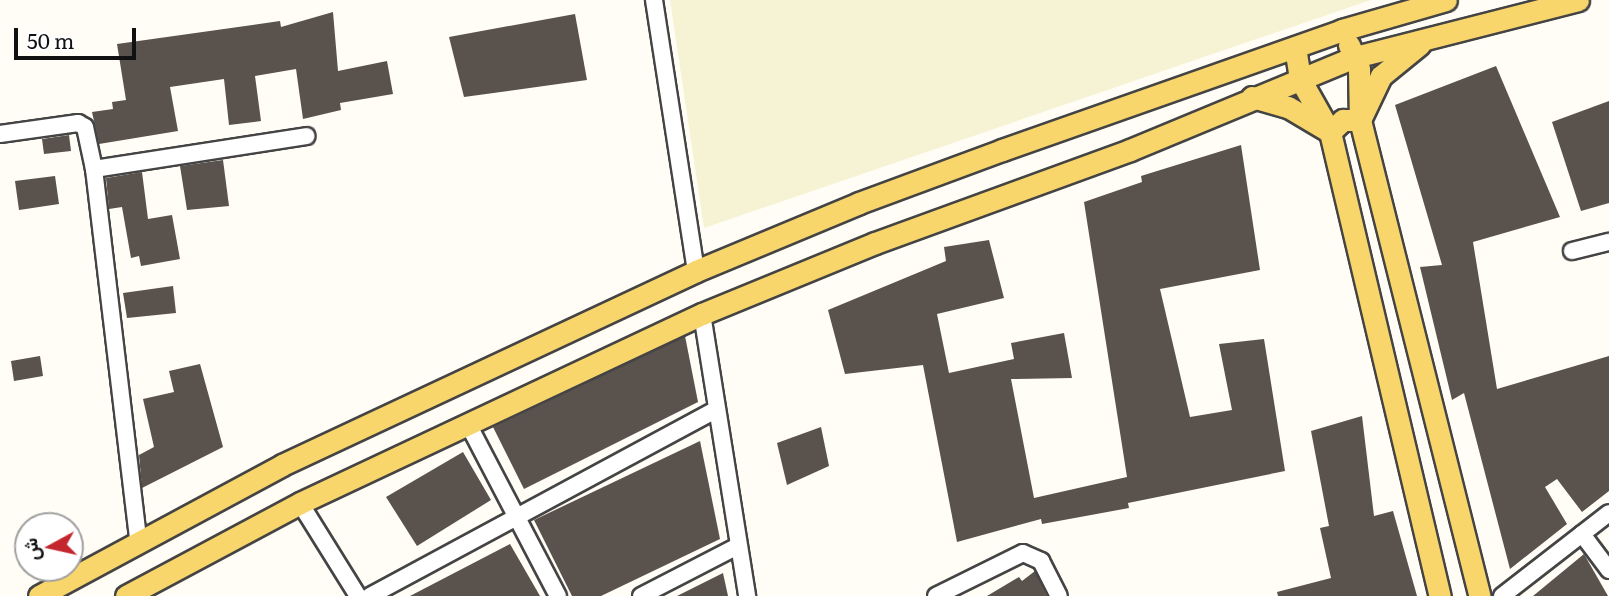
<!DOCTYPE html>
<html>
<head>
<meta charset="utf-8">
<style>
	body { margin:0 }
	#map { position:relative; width:1609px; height:596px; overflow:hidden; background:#fffdf5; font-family:Literata,Vazirmatn,serif }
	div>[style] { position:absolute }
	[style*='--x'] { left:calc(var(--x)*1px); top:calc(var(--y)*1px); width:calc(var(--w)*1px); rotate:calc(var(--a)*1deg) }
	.farmland>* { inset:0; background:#f6f3d4 }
	.building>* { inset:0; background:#5a524d }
	.roads { filter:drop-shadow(2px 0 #444) drop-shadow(-2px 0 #444) drop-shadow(0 2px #444) drop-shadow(0 -2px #444) }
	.minor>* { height:16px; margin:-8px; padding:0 8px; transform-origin:8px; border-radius:8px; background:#fff }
	.major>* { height:21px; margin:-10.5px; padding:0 10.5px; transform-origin:10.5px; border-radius:10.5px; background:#f9d66b }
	span { translate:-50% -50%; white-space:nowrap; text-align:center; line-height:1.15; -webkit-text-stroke:7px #fff; paint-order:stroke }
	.north { position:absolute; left:14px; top:512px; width:70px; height:70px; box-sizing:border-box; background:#fff; border:2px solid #a0a0a0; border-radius:50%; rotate:262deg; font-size:19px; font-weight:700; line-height:28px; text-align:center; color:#111 }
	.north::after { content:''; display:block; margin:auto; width:24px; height:32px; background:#c4262e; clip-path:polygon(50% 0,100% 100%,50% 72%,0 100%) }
	.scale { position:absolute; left:14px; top:28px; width:122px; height:32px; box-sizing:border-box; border:4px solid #111; border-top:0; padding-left:9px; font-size:21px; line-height:24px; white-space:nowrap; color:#111; -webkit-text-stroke:5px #fff; paint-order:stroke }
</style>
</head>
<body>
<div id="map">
	<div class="farmland">
		<i style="clip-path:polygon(670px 0,1371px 0,704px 228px)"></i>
	</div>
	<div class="building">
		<i style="clip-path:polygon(333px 12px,338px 71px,387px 61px,393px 94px,340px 103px,341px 110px,303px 119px,296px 69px,255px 76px,261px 121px,229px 125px,224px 79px,170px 87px,178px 131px,99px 144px,92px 112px,113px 109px,112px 102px,126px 100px,117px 44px,280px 21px,281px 27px)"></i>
		<i style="clip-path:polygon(575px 14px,587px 80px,464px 97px,449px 37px)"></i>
		<i style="clip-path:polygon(1496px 66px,1560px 217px,1473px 242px,1497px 389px,1609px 356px,1609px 491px,1582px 512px,1557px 479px,1545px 487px,1567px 524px,1510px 569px,1464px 393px,1452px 400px,1420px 267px,1442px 265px,1395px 105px)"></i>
		<i style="clip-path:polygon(1609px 101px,1609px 203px,1581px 211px,1552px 122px)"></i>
		<i style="clip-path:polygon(69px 135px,71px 151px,44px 154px,42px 139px)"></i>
		<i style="clip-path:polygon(1241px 145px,1260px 270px,1160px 289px,1190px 417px,1232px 410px,1219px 344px,1264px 339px,1285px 471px,1128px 503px,1129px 508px,1042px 524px,1041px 519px,957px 542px,923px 365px,845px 374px,828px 310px,946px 261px,944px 247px,989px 240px,1004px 298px,937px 314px,949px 373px,1014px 359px,1011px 343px,1064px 333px,1072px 378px,1011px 379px,1034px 498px,1127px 477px,1084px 202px,1142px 182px,1141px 176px)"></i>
		<i style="clip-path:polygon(223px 160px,229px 206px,187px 210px,180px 166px)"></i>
		<i style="clip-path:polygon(142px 172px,148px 219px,172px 215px,180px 259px,141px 266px,139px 256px,131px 258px,122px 207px,109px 209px,106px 178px)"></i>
		<i style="clip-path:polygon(55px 176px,59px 204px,19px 210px,15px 181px)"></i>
		<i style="clip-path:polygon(173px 286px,176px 313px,127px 318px,123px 293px)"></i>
		<i style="clip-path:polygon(685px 336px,698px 402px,524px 489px,493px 427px)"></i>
		<i style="clip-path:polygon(40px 356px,43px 376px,14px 381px,11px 361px)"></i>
		<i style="clip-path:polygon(200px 364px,223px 447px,142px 488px,139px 455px,154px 447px,143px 399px,174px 392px,169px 371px)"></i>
		<i style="clip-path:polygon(1362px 416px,1374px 516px,1393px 511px,1417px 596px,1278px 596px,1277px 592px,1331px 578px,1320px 528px,1329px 526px,1311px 431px)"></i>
		<i style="clip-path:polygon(821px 427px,829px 466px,787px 485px,777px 443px)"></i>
		<i style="clip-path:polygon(700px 441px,720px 539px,601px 596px,572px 596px,534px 520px)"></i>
		<i style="clip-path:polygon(463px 452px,491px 500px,417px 546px,386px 497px)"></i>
		<i style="clip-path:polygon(510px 544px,540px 596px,410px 596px)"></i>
		<i style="clip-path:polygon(1584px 554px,1608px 596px,1533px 596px)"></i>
		<i style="clip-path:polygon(1035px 571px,1047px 596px,987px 596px,1019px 577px,1022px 581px)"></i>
		<i style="clip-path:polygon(723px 573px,728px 596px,677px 596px)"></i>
	</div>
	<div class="roads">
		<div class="minor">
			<i style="--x:654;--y:0;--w:274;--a:81.2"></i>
			<i style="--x:0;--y:134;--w:79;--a:-8"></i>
			<i style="--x:78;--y:123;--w:8;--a:30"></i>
			<i style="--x:85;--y:127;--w:43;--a:77.9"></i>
			<i style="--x:94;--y:169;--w:373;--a:83.2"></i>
			<i style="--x:94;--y:169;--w:215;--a:-8.8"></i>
			<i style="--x:1572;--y:251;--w:38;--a:-14"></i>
			<i style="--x:702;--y:314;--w:286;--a:80.9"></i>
			<i style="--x:468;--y:424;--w:194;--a:62.4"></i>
			<i style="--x:300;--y:503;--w:110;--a:58.1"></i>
			<i style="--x:1582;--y:534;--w:45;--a:53.1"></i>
			<i style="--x:370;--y:596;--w:392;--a:-28.3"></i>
			<i style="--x:641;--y:596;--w:109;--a:-27.3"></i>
			<i style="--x:936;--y:596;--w:97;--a:-26.3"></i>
			<i style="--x:1023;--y:553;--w:20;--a:24"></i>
			<i style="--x:1041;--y:561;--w:39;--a:63"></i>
			<i style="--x:1502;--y:596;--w:135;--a:-37.8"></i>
		</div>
		<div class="major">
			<i style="--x:1349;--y:45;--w:26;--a:67"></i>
			<i style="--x:1359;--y:69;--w:51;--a:88.9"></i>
			<i style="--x:1360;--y:120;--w:491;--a:75.9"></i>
			<i style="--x:1295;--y:47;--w:32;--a:81"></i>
			<i style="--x:1300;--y:79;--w:61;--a:60.5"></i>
			<i style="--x:1330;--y:132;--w:477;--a:76.7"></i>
			<i style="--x:1252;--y:97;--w:37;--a:16"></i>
			<i style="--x:1288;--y:107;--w:49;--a:30.8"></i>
			<i style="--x:1330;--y:132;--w:18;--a:-43"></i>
			<i style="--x:1343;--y:120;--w:17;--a:0"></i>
			<i style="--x:1360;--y:120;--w:49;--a:-64.5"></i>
			<i style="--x:1381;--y:76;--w:50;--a:-39.4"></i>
			<i style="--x:39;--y:596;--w:276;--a:-28.3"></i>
			<i style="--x:282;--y:465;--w:457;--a:-25.1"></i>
			<i style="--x:696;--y:271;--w:177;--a:-22.6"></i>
			<i style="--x:859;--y:203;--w:153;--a:-20.3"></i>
			<i style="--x:1002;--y:150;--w:361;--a:-19.4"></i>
			<i style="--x:1342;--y:30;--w:108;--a:-16.1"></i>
			<i style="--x:126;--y:596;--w:197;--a:-28.1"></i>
			<i style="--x:300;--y:503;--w:444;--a:-25.2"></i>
			<i style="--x:702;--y:314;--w:187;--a:-22.3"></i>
			<i style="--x:875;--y:243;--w:271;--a:-20"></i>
			<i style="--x:1130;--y:150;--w:243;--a:-22.5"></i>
			<i style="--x:1355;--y:57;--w:230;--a:-14.3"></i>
		</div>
	</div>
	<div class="north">ش</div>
	<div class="scale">50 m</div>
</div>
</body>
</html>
